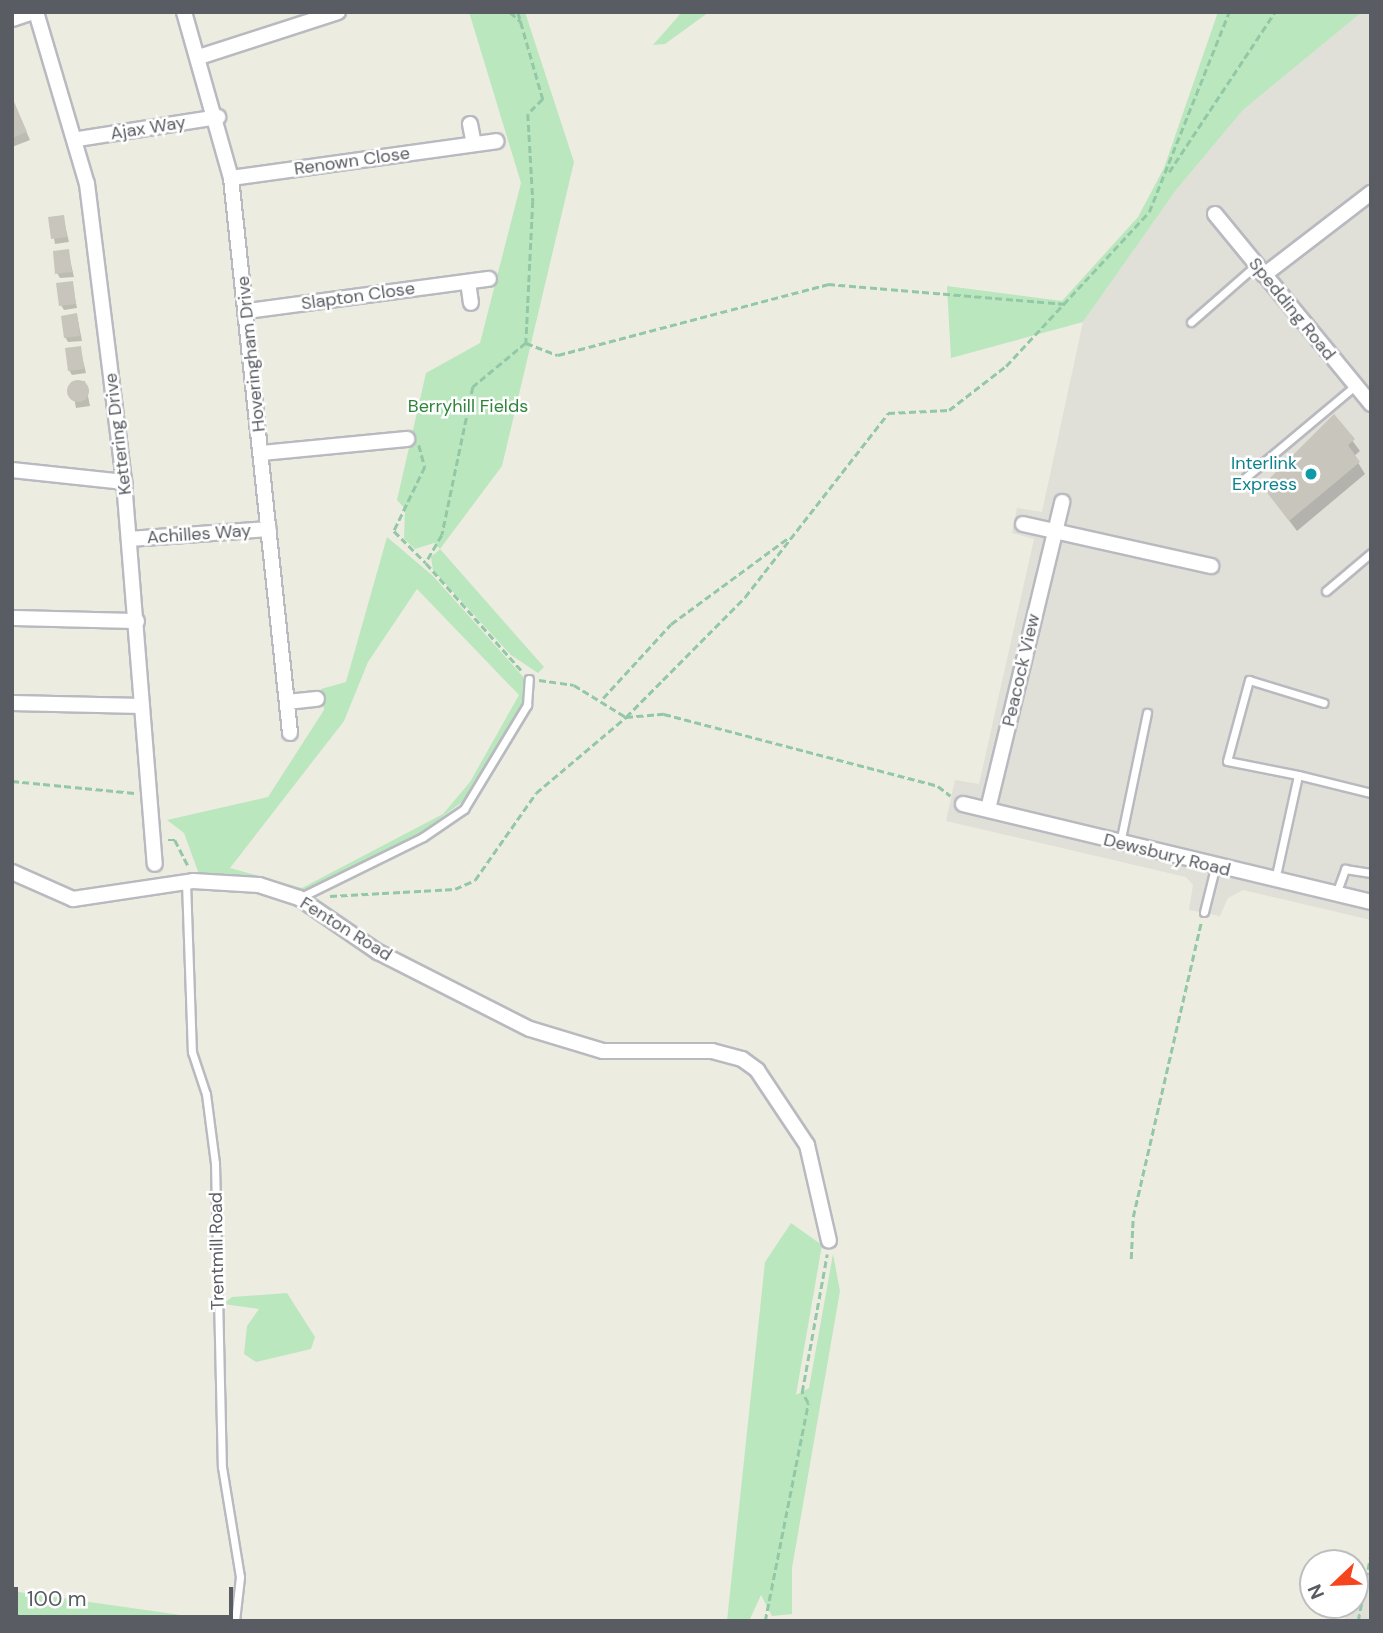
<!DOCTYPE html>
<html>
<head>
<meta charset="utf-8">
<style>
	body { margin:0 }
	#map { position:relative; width:1383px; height:1633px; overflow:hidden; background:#edece0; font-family:"DM Sans",sans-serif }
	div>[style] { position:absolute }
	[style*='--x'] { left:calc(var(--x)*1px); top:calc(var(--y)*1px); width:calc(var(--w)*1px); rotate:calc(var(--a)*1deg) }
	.industrial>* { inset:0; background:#e0dfd8 }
	.green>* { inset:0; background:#bae7be }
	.shadow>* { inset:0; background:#0003 }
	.building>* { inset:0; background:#c8c5bd }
	.round { border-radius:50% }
	.path>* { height:2.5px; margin-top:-1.25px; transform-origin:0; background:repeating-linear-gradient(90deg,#93c8a7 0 7px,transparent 0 10.5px) }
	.roads { filter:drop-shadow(2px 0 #b8bac0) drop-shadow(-2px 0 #b8bac0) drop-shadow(0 2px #b8bac0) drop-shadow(0 -2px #b8bac0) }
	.service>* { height:7px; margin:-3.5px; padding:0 3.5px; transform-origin:3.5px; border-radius:3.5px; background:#fff }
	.minor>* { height:14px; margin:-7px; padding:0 7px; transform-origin:7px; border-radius:7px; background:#fff }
	.dots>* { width:19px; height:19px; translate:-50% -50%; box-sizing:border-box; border:4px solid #fff; border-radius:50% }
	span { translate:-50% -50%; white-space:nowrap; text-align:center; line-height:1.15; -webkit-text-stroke:5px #fff; paint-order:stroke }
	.street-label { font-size:18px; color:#595c62 }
	.park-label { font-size:18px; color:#2e843b }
	.culture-label { font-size:18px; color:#0d838f }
	.right { translate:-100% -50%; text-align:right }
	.frame { position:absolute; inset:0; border:14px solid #595c62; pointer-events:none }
	.north { position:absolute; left:1299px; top:1549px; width:70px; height:70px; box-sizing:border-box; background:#fff; border:2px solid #bdbec0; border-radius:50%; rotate:247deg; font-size:19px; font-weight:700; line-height:28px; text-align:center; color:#595c62 }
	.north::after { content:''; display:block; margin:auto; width:24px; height:32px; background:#f5441e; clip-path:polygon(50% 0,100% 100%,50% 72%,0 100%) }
	.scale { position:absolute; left:14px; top:1587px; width:219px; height:32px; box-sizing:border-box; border:4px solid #595c62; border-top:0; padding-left:9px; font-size:21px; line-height:24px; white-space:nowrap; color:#595c62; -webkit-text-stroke:5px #fff; paint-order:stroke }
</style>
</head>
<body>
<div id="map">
	<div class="industrial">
		<i style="clip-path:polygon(1362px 12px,1371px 12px,1371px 920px,1243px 890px,1228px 898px,1220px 916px,1189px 910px,1193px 885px,1186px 877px,946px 821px,955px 780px,979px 784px,1034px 539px,1012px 533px,1017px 508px,1042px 512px,1083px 322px,1176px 190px,1243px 110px)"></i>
		<i style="clip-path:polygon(1371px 1571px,1371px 1621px,1345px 1621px,1345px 1605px,1355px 1605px,1355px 1574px)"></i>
	</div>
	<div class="green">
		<i style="clip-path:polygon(469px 12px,525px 12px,574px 162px,502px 466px,440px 549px,544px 667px,538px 673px,511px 655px,433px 570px,431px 557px,440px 549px,434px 543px,415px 549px,404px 539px,405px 509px,397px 500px,426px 373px,480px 343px,521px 183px)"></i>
		<i style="clip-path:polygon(682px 12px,709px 12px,665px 44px,653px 45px)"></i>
		<i style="clip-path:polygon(1218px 12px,1362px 12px,1243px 110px,1176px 190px,1083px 322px,951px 358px,947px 286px,1062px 301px,1138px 217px,1164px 168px)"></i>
		<i style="clip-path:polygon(evenodd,387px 537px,433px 576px,526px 680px,521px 715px,466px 799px,413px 839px,300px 893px,237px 877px,200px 877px,184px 833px,167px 820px,268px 797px,324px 710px,321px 689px,346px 682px,387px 537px,417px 589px,519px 695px,470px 782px,443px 814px,302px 888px,230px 868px,344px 721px,368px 662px,417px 589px)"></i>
		<i style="clip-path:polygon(791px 1223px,822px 1245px,796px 1395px,809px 1388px,833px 1254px,840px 1291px,792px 1568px,792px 1614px,772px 1616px,761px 1595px,749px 1621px,727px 1621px,765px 1262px)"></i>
		<i style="clip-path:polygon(287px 1293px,315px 1337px,311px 1349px,256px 1362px,244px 1354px,247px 1326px,259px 1309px,223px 1304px,232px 1297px)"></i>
		<i style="clip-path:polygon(12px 1591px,216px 1620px,12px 1621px)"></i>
	</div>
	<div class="shadow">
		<i style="clip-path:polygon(12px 99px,30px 140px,12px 147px)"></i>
		<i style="clip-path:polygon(63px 217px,69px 242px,55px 244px,50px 218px)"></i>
		<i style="clip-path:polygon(68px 251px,74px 277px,60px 278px,57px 273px)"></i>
		<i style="clip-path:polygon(72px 283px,77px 308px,64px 310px,61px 305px)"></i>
		<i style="clip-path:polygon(77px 315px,82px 341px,68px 342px,65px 337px)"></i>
		<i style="clip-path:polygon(80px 348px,86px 373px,72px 375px,69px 370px)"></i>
		<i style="clip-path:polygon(85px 381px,90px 406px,76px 408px,71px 382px)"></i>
		<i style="clip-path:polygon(1334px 416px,1360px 451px,1354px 456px,1365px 474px,1297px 531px,1264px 487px)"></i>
	</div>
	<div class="building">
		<i style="clip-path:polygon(12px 97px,27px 132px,12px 138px)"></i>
		<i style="clip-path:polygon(64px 215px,67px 237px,51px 239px,48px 217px)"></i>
		<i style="clip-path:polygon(69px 249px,72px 272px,55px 274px,53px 251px)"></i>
		<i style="clip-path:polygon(73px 281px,76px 304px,59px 306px,56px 283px)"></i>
		<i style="clip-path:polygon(77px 313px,80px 336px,64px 338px,61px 316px)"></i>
		<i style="clip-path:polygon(81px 346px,84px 369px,68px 371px,65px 348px)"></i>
		<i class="round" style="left:67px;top:380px;width:22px;height:22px"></i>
		<i style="clip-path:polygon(1334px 414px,1355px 439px,1348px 445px,1360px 462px,1289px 521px,1262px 486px)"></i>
	</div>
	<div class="path">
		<i style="--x:510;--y:12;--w:15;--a:42"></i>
		<i style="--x:518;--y:12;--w:91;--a:74"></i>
		<i style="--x:543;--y:99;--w:21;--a:135"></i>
		<i style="--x:528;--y:114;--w:87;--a:86.7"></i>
		<i style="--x:533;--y:201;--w:142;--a:92.8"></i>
		<i style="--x:526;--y:343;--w:69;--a:140.3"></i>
		<i style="--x:473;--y:387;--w:151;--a:101.8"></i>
		<i style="--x:442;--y:535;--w:32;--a:120"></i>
		<i style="--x:426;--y:563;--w:144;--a:48.4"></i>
		<i style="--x:1169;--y:172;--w:192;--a:-56.5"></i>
		<i style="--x:526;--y:343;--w:34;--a:21"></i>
		<i style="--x:558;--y:355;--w:279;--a:-14.7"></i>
		<i style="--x:828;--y:284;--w:239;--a:4.8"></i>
		<i style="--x:419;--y:445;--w:23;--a:75"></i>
		<i style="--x:425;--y:467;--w:71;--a:115.8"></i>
		<i style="--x:394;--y:531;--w:45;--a:45"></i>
		<i style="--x:539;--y:680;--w:35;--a:8"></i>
		<i style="--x:574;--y:685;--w:61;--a:31.6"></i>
		<i style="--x:626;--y:717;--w:169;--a:-45.2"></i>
		<i style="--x:745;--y:597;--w:233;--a:-52.1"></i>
		<i style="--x:888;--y:413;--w:61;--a:-2.8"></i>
		<i style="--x:949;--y:410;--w:72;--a:-37.7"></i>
		<i style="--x:1006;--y:366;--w:210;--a:-47.1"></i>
		<i style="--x:1149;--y:212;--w:215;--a:-68.2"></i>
		<i style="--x:603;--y:698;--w:100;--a:-47.4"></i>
		<i style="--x:671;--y:624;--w:145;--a:-36.3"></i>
		<i style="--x:12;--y:781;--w:123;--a:5.6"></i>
		<i style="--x:168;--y:840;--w:7;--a:0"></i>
		<i style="--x:175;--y:840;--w:31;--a:63"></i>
		<i style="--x:330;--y:896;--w:125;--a:-3.2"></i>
		<i style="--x:455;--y:889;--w:22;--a:-24"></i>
		<i style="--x:475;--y:880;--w:106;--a:-55"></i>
		<i style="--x:536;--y:793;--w:118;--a:-40.2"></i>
		<i style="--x:626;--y:717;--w:38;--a:-5"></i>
		<i style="--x:664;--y:714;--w:283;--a:14.7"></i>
		<i style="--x:938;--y:786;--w:16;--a:38"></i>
		<i style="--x:1131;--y:1259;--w:42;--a:-87.3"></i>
		<i style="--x:1133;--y:1217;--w:303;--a:-77"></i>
		<i style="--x:12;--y:1614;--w:32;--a:13"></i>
		<i style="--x:765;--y:1621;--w:222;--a:-78.8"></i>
		<i style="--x:808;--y:1403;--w:13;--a:-119"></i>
		<i style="--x:802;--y:1392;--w:140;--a:-79.7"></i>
		<i style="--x:1358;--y:1621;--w:69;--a:-79.2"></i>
	</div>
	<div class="roads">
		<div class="service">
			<i style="--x:1191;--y:322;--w:86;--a:-41.2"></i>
			<i style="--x:1246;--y:477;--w:142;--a:-39.9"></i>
			<i style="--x:1326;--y:591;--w:59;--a:-40.2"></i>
			<i style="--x:1298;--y:775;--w:75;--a:13.9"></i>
			<i style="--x:1120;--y:843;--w:133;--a:-78.3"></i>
			<i style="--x:1275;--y:880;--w:107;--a:-77.6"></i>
			<i style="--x:1298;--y:775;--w:72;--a:-168.8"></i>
			<i style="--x:1227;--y:761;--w:84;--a:-74.8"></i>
			<i style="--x:1249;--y:680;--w:78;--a:17"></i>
			<i style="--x:186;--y:882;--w:170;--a:88"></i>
			<i style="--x:192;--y:1052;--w:44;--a:71.6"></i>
			<i style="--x:206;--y:1094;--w:70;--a:82.6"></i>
			<i style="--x:215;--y:1163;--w:304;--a:88.7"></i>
			<i style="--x:222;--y:1467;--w:111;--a:80.7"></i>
			<i style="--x:240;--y:1577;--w:44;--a:96.5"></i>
			<i style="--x:1336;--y:894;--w:27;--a:-70"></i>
			<i style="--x:1345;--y:869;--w:26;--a:9"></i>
			<i style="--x:299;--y:898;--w:138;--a:-26.2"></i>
			<i style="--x:423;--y:837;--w:50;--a:-34.3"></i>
			<i style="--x:464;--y:809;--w:122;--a:-58.8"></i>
			<i style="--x:527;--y:705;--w:26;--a:-86"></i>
			<i style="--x:1204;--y:912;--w:45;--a:-76"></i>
		</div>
		<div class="minor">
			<i style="--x:36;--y:12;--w:179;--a:73.5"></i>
			<i style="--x:87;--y:184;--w:300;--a:82.9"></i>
			<i style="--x:124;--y:482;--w:383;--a:85.4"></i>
			<i style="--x:184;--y:12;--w:173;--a:74.2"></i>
			<i style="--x:231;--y:178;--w:558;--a:83.93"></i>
			<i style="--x:12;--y:19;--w:22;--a:-18"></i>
			<i style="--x:199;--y:57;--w:146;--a:-17.9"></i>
			<i style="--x:470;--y:124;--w:20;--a:79"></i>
			<i style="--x:78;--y:139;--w:142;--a:-8.9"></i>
			<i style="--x:231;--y:178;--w:268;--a:-7.9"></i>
			<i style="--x:1215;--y:214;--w:246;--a:50.6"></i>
			<i style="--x:1264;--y:275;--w:135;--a:-37.5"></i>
			<i style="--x:468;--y:282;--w:21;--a:82"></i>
			<i style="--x:248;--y:311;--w:243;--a:-7.6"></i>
			<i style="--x:261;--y:453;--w:147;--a:-5.5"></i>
			<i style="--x:12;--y:470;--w:113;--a:6.1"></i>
			<i style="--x:1023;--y:524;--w:193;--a:12.6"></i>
			<i style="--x:129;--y:539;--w:140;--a:-4.1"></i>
			<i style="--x:12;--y:618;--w:125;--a:1.4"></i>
			<i style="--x:287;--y:702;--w:30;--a:-6"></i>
			<i style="--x:12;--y:703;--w:130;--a:1.3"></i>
			<i style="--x:963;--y:804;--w:420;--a:13.5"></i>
			<i style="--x:988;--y:809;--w:316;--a:-76.4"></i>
			<i style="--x:12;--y:872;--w:67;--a:23.9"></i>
			<i style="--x:73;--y:899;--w:121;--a:-8.5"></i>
			<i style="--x:193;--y:881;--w:66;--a:3.5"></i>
			<i style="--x:259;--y:885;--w:42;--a:18"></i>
			<i style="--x:299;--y:898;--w:96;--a:34.4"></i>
			<i style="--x:378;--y:952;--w:170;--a:26.9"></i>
			<i style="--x:530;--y:1029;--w:76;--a:16.8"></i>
			<i style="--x:603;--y:1051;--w:109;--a:0"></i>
			<i style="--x:712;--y:1051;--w:31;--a:15"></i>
			<i style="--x:742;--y:1059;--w:19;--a:36"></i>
			<i style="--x:757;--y:1070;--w:90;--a:56.3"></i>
			<i style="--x:807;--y:1145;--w:98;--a:77.1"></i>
		</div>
	</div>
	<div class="dots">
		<i style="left:1311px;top:474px;background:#0f9aa8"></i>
	</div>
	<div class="street-label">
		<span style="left:148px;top:128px;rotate:-9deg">Ajax Way</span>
		<span style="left:352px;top:161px;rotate:-8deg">Renown Close</span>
		<span style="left:358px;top:296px;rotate:-8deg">Slapton Close</span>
		<span style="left:1292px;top:309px;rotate:51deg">Spedding Road</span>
		<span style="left:251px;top:354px;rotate:-96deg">Hoveringham Drive</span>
		<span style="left:118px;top:434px;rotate:-97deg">Kettering Drive</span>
		<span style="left:199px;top:534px;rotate:-4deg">Achilles Way</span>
		<span style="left:1021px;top:670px;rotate:-77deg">Peacock View</span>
		<span style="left:1167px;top:855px;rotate:14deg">Dewsbury Road</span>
		<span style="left:346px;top:929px;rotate:32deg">Fenton Road</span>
		<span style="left:217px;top:1251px;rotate:-91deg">Trentmill Road</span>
	</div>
	<div class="park-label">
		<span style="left:468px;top:406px">Berryhill Fields</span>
	</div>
	<div class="culture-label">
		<span class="right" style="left:1297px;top:474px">Interlink<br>Express</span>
	</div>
	<div class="frame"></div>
	<div class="north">N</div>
	<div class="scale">100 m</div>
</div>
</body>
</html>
